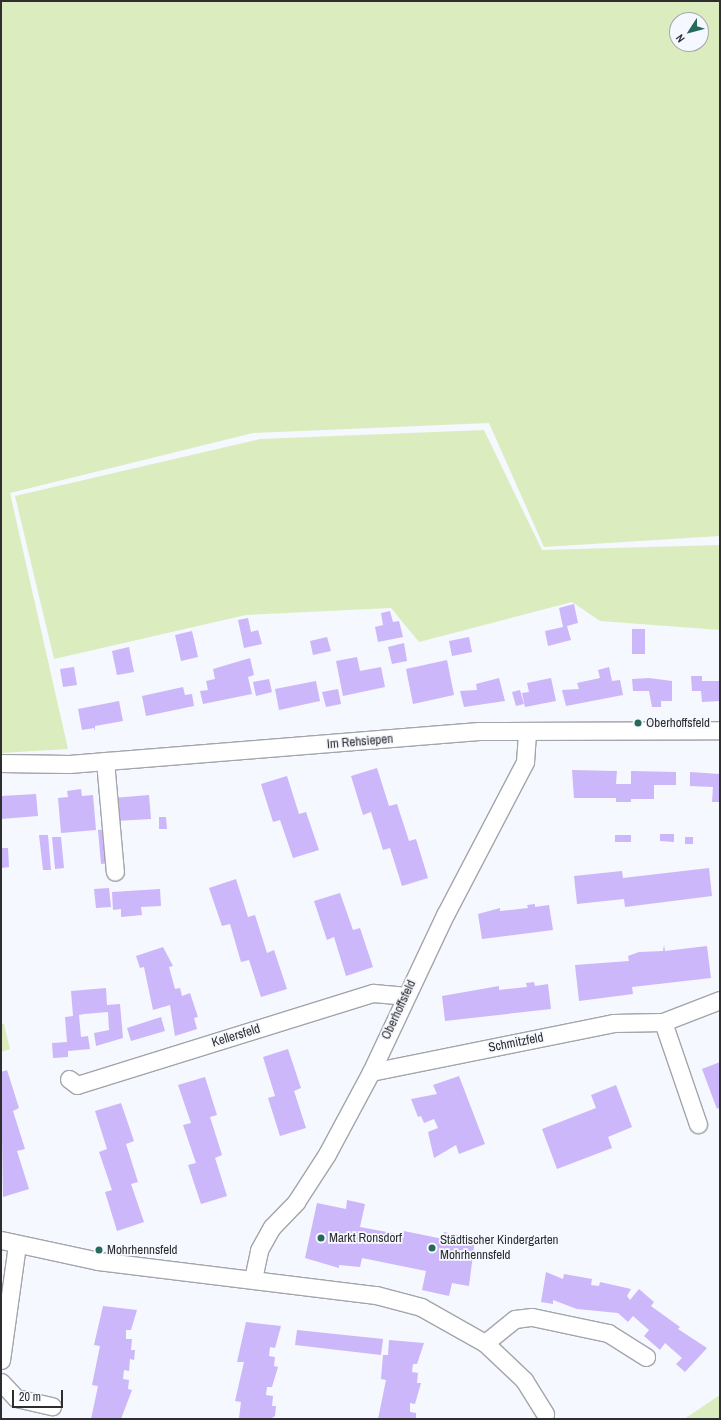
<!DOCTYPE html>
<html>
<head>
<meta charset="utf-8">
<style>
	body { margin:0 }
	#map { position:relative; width:721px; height:1420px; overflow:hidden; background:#f5f8fe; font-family:"Archivo Narrow",sans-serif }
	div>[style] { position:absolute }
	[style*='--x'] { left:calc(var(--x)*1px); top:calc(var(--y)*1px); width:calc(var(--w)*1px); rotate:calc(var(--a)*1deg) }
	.green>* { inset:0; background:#dbedbf }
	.building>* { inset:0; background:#ccb7fa }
	.roads { filter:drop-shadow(1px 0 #a3a5aa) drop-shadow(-1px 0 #a3a5aa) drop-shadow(0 1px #a3a5aa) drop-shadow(0 -1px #a3a5aa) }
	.minor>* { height:17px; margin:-8.5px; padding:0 8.5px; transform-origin:8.5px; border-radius:8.5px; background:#fff }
	.dots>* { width:11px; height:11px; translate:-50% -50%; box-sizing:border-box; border:2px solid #f5f8fe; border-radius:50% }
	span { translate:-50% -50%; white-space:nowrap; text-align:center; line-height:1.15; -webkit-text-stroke:3.5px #f5f8fe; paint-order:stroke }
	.poi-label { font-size:13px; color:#2e2e31 }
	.left { translate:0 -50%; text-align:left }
	.street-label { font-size:13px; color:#2e2e31 }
	.frame { position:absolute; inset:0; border:2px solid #2e2e31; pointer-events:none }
	.north { position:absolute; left:669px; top:12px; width:40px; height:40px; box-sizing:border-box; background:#f5f8fe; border:1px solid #a5a7ac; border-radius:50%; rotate:234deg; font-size:11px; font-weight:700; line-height:16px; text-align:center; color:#2e2e31 }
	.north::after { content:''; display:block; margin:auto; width:14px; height:18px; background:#276a5b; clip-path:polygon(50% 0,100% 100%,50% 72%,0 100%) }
	.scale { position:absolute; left:12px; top:1390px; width:51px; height:18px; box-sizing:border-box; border:2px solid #2e2e31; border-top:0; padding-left:5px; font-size:12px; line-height:14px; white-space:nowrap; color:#2e2e31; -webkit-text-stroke:3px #f5f8fe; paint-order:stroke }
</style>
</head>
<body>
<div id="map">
	<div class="green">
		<i style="clip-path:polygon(evenodd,1px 1px,720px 1px,720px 536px,544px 547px,489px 423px,253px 433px,10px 493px,68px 749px,1px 753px,1px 1px,677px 20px,701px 20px,701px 44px,677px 44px,677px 20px)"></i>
		<i style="clip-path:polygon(484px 430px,542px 550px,720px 545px,720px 630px,600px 621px,572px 602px,419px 642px,391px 608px,246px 615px,54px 659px,15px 496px,260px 439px)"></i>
		<i style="clip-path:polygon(1px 1024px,4px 1024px,10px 1049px,1px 1052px)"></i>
		<i style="clip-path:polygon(720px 1395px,720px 1419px,684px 1419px)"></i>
	</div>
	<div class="building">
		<i style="clip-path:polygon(574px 604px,578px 623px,567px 626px,571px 640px,548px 646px,545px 631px,563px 627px,559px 608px)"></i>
		<i style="clip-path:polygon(390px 611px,393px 622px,399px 621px,403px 637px,378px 642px,375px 627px,383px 625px,381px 613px)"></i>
		<i style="clip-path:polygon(248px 618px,251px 632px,258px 630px,262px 644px,244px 648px,238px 620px)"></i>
		<i style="clip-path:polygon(632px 629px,645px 629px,645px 654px,632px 654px)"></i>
		<i style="clip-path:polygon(192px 631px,198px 657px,181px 661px,175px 635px)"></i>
		<i style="clip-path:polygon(327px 637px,331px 651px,313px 655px,310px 641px)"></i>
		<i style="clip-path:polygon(469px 637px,472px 652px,452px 656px,449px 641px)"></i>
		<i style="clip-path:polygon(404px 643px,407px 661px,392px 664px,388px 647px)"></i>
		<i style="clip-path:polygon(129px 647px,134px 672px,117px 675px,112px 651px)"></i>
		<i style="clip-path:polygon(357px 657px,360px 671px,381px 667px,385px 687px,343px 696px,336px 661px)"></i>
		<i style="clip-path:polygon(250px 658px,254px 675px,248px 677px,252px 694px,203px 704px,200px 691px,208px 690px,206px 681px,215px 679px,213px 669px)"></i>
		<i style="clip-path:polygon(447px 660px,454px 695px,413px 704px,406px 669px)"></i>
		<i style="clip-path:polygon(74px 667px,77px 685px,63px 687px,60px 669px)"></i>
		<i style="clip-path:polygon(609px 667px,612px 681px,620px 680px,623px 695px,566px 706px,562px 690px,579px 689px,577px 683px,600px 678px,598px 670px)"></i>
		<i style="clip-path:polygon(691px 676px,702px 676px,702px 681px,720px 681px,720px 701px,702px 702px,701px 691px,692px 691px)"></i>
		<i style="clip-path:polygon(499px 678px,505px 701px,464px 707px,460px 691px,477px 690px,476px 684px)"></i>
		<i style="clip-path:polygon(551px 678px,556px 701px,525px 707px,522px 693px,529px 692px,527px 683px)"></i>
		<i style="clip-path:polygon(649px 678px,672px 681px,672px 701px,661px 701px,661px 707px,652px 707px,649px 691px,633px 691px,632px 679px)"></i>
		<i style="clip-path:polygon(269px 679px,272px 692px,256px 696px,253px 682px)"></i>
		<i style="clip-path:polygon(316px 681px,320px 701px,279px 710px,275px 689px)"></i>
		<i style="clip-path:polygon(183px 687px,185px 695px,192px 694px,194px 706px,146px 716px,142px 696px)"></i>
		<i style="clip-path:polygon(338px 689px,341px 704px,326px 707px,322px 692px)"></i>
		<i style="clip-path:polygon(520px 690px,524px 704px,516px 706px,512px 692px)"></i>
		<i style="clip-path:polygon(119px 701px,123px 721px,95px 726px,95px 731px,94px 728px,82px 730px,78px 709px)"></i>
		<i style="clip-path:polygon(377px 768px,389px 806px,397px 804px,409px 841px,416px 839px,428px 878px,402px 886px,390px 848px,383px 850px,371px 812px,363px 815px,351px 776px)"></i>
		<i style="clip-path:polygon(572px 770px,617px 771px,616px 784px,631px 784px,631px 771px,676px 772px,676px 785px,654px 785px,654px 799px,631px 799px,631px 802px,616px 802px,616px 798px,574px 798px)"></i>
		<i style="clip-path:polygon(690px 772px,720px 774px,720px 802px,712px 802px,713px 787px,690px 786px)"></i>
		<i style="clip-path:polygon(287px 776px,299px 814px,306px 812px,319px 850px,293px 858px,280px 820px,273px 822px,261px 784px)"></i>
		<i style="clip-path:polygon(81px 789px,82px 796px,93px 795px,96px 830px,61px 833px,58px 798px,68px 797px,67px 791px)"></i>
		<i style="clip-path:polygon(36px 794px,38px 816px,1px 819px,1px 796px)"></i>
		<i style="clip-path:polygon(149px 795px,151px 819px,115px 821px,113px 798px)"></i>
		<i style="clip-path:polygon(159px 817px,166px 817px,167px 829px,159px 829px)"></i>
		<i style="clip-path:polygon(106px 829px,109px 863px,101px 864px,98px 830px)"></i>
		<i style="clip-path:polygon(660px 834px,674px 834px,674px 842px,660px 841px)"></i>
		<i style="clip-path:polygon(39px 835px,48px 835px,51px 870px,43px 870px)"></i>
		<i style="clip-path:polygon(615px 835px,631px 835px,631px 842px,615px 842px)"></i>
		<i style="clip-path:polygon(52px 837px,61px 837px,64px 868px,55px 869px)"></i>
		<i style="clip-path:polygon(685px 837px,693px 837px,693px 844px,685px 844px)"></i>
		<i style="clip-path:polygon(1px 848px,8px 848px,9px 867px,1px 868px)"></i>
		<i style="clip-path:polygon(709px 868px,712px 896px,625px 907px,624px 899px,577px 904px,574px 876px,622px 871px,623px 878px)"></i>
		<i style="clip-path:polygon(236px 879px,248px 917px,255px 915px,267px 953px,274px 950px,287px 989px,261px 997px,249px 960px,241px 962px,230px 924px,222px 926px,209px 888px)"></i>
		<i style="clip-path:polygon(109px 888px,111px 907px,96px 908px,94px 889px)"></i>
		<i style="clip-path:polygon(160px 889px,161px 906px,141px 907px,142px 915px,121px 917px,121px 909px,113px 910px,112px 892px)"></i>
		<i style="clip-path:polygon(340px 893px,353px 930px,360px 928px,373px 967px,346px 976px,334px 937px,327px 940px,314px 901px)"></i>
		<i style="clip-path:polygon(535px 904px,535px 907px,549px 905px,553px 930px,482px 939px,478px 914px,500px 908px,500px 911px,528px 908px,527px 905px)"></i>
		<i style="clip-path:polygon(664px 945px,665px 951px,707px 946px,711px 978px,632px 987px,633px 994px,579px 1001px,575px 965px,629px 961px,628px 956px,639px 952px,663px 951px)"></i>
		<i style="clip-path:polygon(163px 947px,173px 966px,169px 967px,175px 989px,180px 988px,182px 996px,190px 993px,198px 1017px,194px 1018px,197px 1029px,175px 1036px,170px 1005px,153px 1010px,144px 967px,140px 968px,136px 956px)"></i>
		<i style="clip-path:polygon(534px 982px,535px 986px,548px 984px,551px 1009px,445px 1021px,442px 996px,499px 986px,499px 990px,527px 987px,526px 983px)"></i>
		<i style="clip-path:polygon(106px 988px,107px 1005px,120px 1004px,123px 1038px,96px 1046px,94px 1033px,109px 1030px,108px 1012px,84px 1014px,79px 1015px,81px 1037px,88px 1036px,90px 1049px,68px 1051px,68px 1057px,53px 1058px,52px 1043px,67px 1042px,65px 1017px,73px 1016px,71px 991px)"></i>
		<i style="clip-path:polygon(161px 1017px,165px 1031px,131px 1041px,127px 1028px)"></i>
		<i style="clip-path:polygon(288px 1049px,301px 1088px,294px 1091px,306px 1128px,280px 1136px,268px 1098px,275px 1096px,263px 1057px)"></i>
		<i style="clip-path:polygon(720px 1062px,720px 1107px,717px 1109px,702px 1069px)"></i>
		<i style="clip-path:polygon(7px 1070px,19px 1108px,13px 1111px,25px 1149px,17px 1151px,29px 1189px,3px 1197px,1px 1072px)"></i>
		<i style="clip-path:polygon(459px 1076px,485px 1144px,459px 1154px,456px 1145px,434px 1158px,428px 1132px,438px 1128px,434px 1119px,424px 1123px,421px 1116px,418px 1117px,411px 1099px,437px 1094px,433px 1085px)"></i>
		<i style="clip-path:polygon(205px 1077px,217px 1115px,210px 1117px,222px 1155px,215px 1158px,227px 1196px,201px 1204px,188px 1165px,196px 1163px,183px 1125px,191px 1123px,178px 1085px)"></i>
		<i style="clip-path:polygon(616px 1085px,632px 1127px,608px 1137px,612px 1148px,557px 1169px,542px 1129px,596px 1108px,591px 1095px)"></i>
		<i style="clip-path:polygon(121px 1103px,134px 1141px,126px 1144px,138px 1182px,131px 1184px,144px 1222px,117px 1231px,105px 1192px,112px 1190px,99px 1152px,107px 1149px,95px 1111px)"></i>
		<i style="clip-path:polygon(347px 1200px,365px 1204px,360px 1227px,403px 1235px,404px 1231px,443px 1239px,444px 1232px,475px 1239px,469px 1286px,452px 1283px,449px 1296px,422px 1290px,426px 1271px,362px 1258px,360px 1267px,339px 1265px,339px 1268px,305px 1258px,317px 1203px,346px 1209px)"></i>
		<i style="clip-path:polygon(546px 1272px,563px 1279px,564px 1274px,592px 1279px,591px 1285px,599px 1286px,600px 1282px,631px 1289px,627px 1296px,630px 1300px,639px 1289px,654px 1302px,651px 1306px,680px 1327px,678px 1329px,707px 1348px,685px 1372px,676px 1364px,682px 1358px,665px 1343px,660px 1350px,644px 1336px,649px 1330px,633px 1316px,628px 1322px,618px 1313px,577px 1309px,553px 1300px,553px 1304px,541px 1302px)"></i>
		<i style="clip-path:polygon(103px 1306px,137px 1310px,131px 1330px,126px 1330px,126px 1339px,132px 1339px,131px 1350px,135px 1350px,134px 1360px,130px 1359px,129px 1371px,124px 1370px,123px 1379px,129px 1380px,128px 1389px,132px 1390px,121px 1419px,91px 1419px,98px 1386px,92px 1385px,100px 1346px,94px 1345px)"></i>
		<i style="clip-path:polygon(246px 1322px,281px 1326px,275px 1348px,270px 1347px,269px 1356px,275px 1357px,274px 1366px,278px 1367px,272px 1387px,267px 1387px,266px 1395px,273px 1396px,272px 1406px,276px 1406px,275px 1416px,270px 1419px,235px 1419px,239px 1418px,241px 1402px,235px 1401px,244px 1362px,237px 1362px)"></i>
		<i style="clip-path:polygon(297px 1330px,383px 1339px,381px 1355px,295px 1345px)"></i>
		<i style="clip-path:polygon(389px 1340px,424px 1343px,417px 1364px,413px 1364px,412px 1372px,418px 1373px,417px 1383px,421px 1383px,415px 1404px,410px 1403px,410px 1412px,416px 1413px,416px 1419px,378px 1419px,386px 1380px,381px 1379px,383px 1355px,388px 1355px)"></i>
	</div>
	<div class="roads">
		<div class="minor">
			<i style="--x:105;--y:761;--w:111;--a:84.9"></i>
			<i style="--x:1;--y:763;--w:68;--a:0.8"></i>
			<i style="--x:69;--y:764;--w:411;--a:-4.6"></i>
			<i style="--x:479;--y:731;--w:241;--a:-0.2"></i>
			<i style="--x:663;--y:1022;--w:108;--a:71.1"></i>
			<i style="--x:371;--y:1072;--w:247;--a:-11.4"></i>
			<i style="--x:613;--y:1023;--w:50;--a:-1.1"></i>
			<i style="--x:663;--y:1022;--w:61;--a:-21.1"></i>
			<i style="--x:69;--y:1079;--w:10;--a:37"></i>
			<i style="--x:77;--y:1085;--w:310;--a:-17.3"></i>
			<i style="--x:373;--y:993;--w:32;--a:5"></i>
			<i style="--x:1;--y:1240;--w:99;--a:12.2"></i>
			<i style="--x:98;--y:1261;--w:280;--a:7"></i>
			<i style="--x:376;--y:1295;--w:47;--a:14.9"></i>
			<i style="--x:421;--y:1307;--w:73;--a:29.4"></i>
			<i style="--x:485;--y:1343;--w:54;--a:43.5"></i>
			<i style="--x:524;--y:1380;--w:40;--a:58"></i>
			<i style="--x:253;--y:1279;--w:30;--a:-78"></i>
			<i style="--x:259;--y:1250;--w:26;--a:-61"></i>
			<i style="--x:272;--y:1227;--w:35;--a:-46"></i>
			<i style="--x:296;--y:1202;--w:57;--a:-57.1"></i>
			<i style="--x:327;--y:1154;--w:93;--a:-61.8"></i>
			<i style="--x:371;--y:1072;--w:174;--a:-64.8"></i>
			<i style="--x:445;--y:915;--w:173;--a:-62.4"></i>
			<i style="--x:525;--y:762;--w:31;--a:-86"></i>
			<i style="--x:485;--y:1343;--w:38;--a:-39"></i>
			<i style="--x:515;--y:1319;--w:17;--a:-7"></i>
			<i style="--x:532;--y:1317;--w:78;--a:11.9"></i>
			<i style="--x:608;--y:1333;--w:45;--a:32.3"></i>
			<i style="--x:1;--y:1360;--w:117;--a:-82.1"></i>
			<i style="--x:1;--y:1382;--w:22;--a:47"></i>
			<i style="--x:16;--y:1398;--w:37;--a:13"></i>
		</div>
	</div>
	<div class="dots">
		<i style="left:638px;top:723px;background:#276a5b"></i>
		<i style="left:321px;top:1238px;background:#276a5b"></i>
		<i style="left:432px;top:1248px;background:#276a5b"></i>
		<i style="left:99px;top:1250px;background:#276a5b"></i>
	</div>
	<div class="poi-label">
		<span class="left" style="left:646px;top:723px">Oberhoffsfeld</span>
		<span class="left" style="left:329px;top:1238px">Markt Ronsdorf</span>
		<span class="left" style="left:440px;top:1248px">Städtischer Kindergarten<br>Mohrhennsfeld</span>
		<span class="left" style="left:107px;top:1250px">Mohrhennsfeld</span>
	</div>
	<div class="street-label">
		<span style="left:360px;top:742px;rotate:-5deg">Im Rehsiepen</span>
		<span style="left:399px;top:1010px;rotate:-65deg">Oberhoffsfeld</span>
		<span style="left:236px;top:1036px;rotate:-17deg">Kellersfeld</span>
		<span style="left:516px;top:1043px;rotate:-11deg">Schmitzfeld</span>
	</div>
	<div class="frame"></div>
	<div class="north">N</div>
	<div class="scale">20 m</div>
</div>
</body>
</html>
